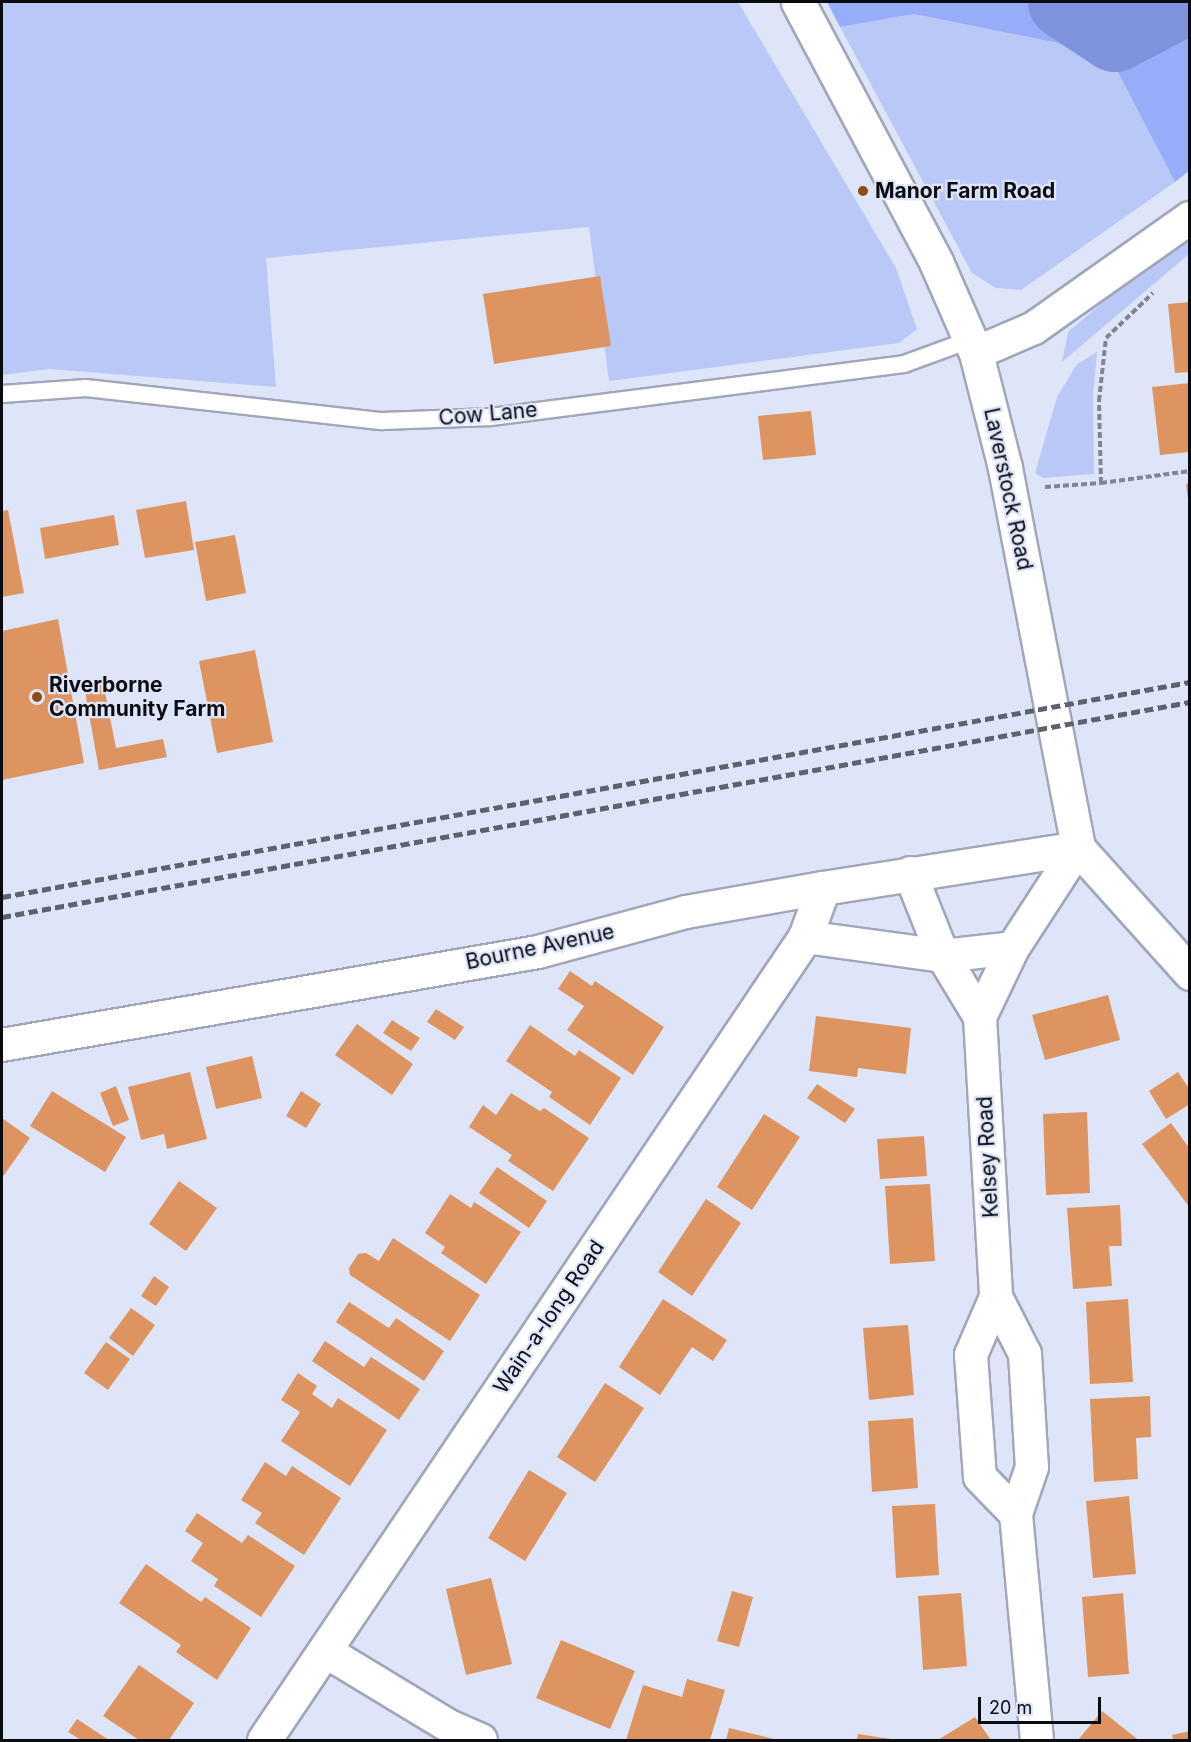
<!DOCTYPE html>
<html>
<head>
<meta charset="utf-8">
<style>
	body { margin:0 }
	#map { position:relative; width:1191px; height:1742px; overflow:hidden; background:#dfe5f8; font-family:Inter,sans-serif }
	div>[style] { position:absolute }
	[style*='--x'] { left:calc(var(--x)*1px); top:calc(var(--y)*1px); width:calc(var(--w)*1px); rotate:calc(var(--a)*1deg) }
	.green>* { inset:0; background:#bac8f8 }
	.forest>* { inset:0; background:#98adf9 }
	.river>* { height:74px; margin:-37px; padding:0 37px; transform-origin:37px; border-radius:37px; background:#7f93dd }
	.building>* { inset:0; background:#de9460 }
	.path>* { height:4px; margin-top:-2px; transform-origin:0; background:repeating-linear-gradient(90deg,#818593 0 6px,transparent 0 9px) }
	.roads { filter:drop-shadow(2px 0 #a1a7b9) drop-shadow(-2px 0 #a1a7b9) drop-shadow(0 2px #a1a7b9) drop-shadow(0 -2px #a1a7b9) }
	.service>* { height:16px; margin:-8px; padding:0 8px; transform-origin:8px; border-radius:8px; background:#fff }
	.minor>* { height:32px; margin:-16px; padding:0 16px; transform-origin:16px; border-radius:16px; background:#fff }
	.tertiary>* { height:33px; margin:-16.5px; padding:0 16.5px; transform-origin:16.5px; border-radius:16.5px; background:#fff }
	.rail>* { height:4.5px; margin-top:-2.25px; transform-origin:0; background:repeating-linear-gradient(90deg,#5f626d 0 9px,transparent 0 13.5px) }
	.dots>* { width:16px; height:16px; translate:-50% -50%; box-sizing:border-box; border:3px solid #dfe5f8; border-radius:50% }
	span { translate:-50% -50%; white-space:nowrap; text-align:center; line-height:1.15; -webkit-text-stroke:4.5px #dfe5f8; paint-order:stroke }
	.poi-label { font-size:21px; color:#0a0c12; font-weight:700 }
	.left { translate:0 -50%; text-align:left }
	.street-label { font-size:21px; color:#0a0c12 }
	.frame { position:absolute; inset:0; border:3px solid #0a0c12; pointer-events:none }
	.scale { position:absolute; left:978px; top:1697px; width:123px; height:27px; box-sizing:border-box; border:3px solid #0a0c12; border-top:0; padding-left:8px; font-size:18px; line-height:21px; white-space:nowrap; color:#0a0c12; -webkit-text-stroke:4px #dfe5f8; paint-order:stroke }
</style>
</head>
<body>
<div id="map">
	<div class="green">
		<i style="clip-path:polygon(2px 2px,738px 2px,896px 268px,917px 329px,899px 343px,609px 381px,589px 227px,266px 258px,276px 387px,49px 369px,2px 375px)"></i>
		<i style="clip-path:polygon(914px 14px,1108px 53px,1175px 182px,1021px 290px,996px 288px,972px 273px,840px 27px)"></i>
		<i style="clip-path:polygon(1189px 229px,1189px 254px,1062px 362px,1068px 332px)"></i>
		<i style="clip-path:polygon(1097px 352px,1093px 396px,1094px 474px,1043px 478px,1035px 473px,1057px 397px,1077px 364px)"></i>
	</div>
	<div class="forest">
		<i style="clip-path:polygon(827px 2px,1189px 2px,1189px 171px,1175px 182px,1108px 53px,914px 14px,840px 27px)"></i>
	</div>
	<div class="river">
		<i style="--x:1065;--y:2;--w:60;--a:33.4"></i>
		<i style="--x:1115;--y:35;--w:71;--a:-27.6"></i>
	</div>
	<div class="building">
		<i style="clip-path:polygon(600px 276px,611px 346px,494px 364px,483px 294px)"></i>
		<i style="clip-path:polygon(1190px 302px,1190px 372px,1175px 373px,1168px 304px)"></i>
		<i style="clip-path:polygon(1190px 383px,1190px 452px,1160px 455px,1152px 387px)"></i>
		<i style="clip-path:polygon(811px 411px,816px 455px,763px 460px,758px 416px)"></i>
		<i style="clip-path:polygon(1190px 483px,1190px 499px,1188px 499px,1186px 484px)"></i>
		<i style="clip-path:polygon(186px 501px,194px 550px,145px 558px,136px 510px)"></i>
		<i style="clip-path:polygon(8px 510px,24px 593px,2px 597px,2px 511px)"></i>
		<i style="clip-path:polygon(114px 515px,119px 545px,45px 559px,40px 528px)"></i>
		<i style="clip-path:polygon(235px 535px,246px 593px,206px 601px,195px 542px)"></i>
		<i style="clip-path:polygon(58px 619px,84px 763px,2px 780px,2px 631px)"></i>
		<i style="clip-path:polygon(255px 650px,273px 742px,217px 753px,199px 661px)"></i>
		<i style="clip-path:polygon(103px 682px,116px 748px,163px 739px,167px 757px,99px 770px,84px 686px)"></i>
		<i style="clip-path:polygon(570px 971px,592px 986px,595px 981px,664px 1027px,633px 1075px,567px 1030px,584px 1006px,558px 989px)"></i>
		<i style="clip-path:polygon(1108px 995px,1120px 1040px,1045px 1060px,1032px 1015px)"></i>
		<i style="clip-path:polygon(436px 1009px,464px 1027px,455px 1040px,427px 1022px)"></i>
		<i style="clip-path:polygon(816px 1016px,911px 1028px,906px 1074px,858px 1068px,857px 1077px,809px 1071px)"></i>
		<i style="clip-path:polygon(392px 1020px,420px 1038px,411px 1051px,383px 1033px)"></i>
		<i style="clip-path:polygon(357px 1024px,413px 1064px,392px 1095px,335px 1055px)"></i>
		<i style="clip-path:polygon(530px 1025px,575px 1056px,579px 1050px,621px 1078px,590px 1125px,549px 1097px,552px 1092px,506px 1061px)"></i>
		<i style="clip-path:polygon(252px 1056px,262px 1098px,216px 1109px,206px 1067px)"></i>
		<i style="clip-path:polygon(190px 1072px,207px 1139px,167px 1149px,164px 1134px,141px 1140px,128px 1087px)"></i>
		<i style="clip-path:polygon(1178px 1072px,1190px 1090px,1190px 1104px,1166px 1119px,1149px 1091px)"></i>
		<i style="clip-path:polygon(817px 1084px,855px 1109px,845px 1123px,807px 1098px)"></i>
		<i style="clip-path:polygon(116px 1086px,129px 1120px,113px 1126px,100px 1093px)"></i>
		<i style="clip-path:polygon(52px 1091px,126px 1137px,105px 1172px,30px 1126px)"></i>
		<i style="clip-path:polygon(301px 1091px,321px 1104px,306px 1128px,286px 1116px)"></i>
		<i style="clip-path:polygon(511px 1093px,540px 1111px,544px 1108px,589px 1138px,553px 1191px,508px 1161px,512px 1155px,469px 1127px,483px 1105px,496px 1115px)"></i>
		<i style="clip-path:polygon(1087px 1112px,1090px 1193px,1046px 1195px,1043px 1114px)"></i>
		<i style="clip-path:polygon(764px 1114px,800px 1137px,752px 1210px,717px 1187px)"></i>
		<i style="clip-path:polygon(2px 1118px,30px 1138px,2px 1178px)"></i>
		<i style="clip-path:polygon(1171px 1123px,1190px 1149px,1190px 1208px,1142px 1144px)"></i>
		<i style="clip-path:polygon(924px 1136px,927px 1176px,880px 1179px,877px 1139px)"></i>
		<i style="clip-path:polygon(497px 1167px,547px 1201px,529px 1228px,479px 1193px)"></i>
		<i style="clip-path:polygon(179px 1181px,217px 1208px,186px 1251px,149px 1224px)"></i>
		<i style="clip-path:polygon(930px 1184px,935px 1261px,890px 1264px,885px 1186px)"></i>
		<i style="clip-path:polygon(450px 1194px,471px 1208px,474px 1202px,521px 1232px,486px 1284px,441px 1253px,445px 1247px,425px 1233px)"></i>
		<i style="clip-path:polygon(706px 1199px,741px 1223px,692px 1296px,658px 1272px)"></i>
		<i style="clip-path:polygon(1120px 1205px,1122px 1246px,1109px 1246px,1112px 1286px,1073px 1289px,1067px 1208px)"></i>
		<i style="clip-path:polygon(393px 1238px,480px 1295px,450px 1341px,350px 1275px,349px 1268px,358px 1254px,366px 1253px,379px 1261px)"></i>
		<i style="clip-path:polygon(154px 1276px,169px 1287px,156px 1306px,141px 1296px)"></i>
		<i style="clip-path:polygon(663px 1299px,727px 1340px,713px 1361px,692px 1347px,660px 1395px,619px 1367px)"></i>
		<i style="clip-path:polygon(1128px 1299px,1133px 1382px,1090px 1384px,1086px 1302px)"></i>
		<i style="clip-path:polygon(349px 1302px,389px 1328px,396px 1318px,444px 1351px,424px 1381px,336px 1322px)"></i>
		<i style="clip-path:polygon(131px 1308px,155px 1325px,133px 1356px,109px 1338px)"></i>
		<i style="clip-path:polygon(908px 1325px,914px 1395px,869px 1400px,863px 1328px)"></i>
		<i style="clip-path:polygon(325px 1341px,364px 1367px,371px 1357px,420px 1389px,399px 1420px,312px 1361px)"></i>
		<i style="clip-path:polygon(106px 1342px,130px 1359px,108px 1390px,84px 1373px)"></i>
		<i style="clip-path:polygon(298px 1373px,317px 1386px,312px 1394px,332px 1408px,338px 1398px,387px 1430px,350px 1486px,281px 1441px,300px 1412px,281px 1400px)"></i>
		<i style="clip-path:polygon(605px 1383px,644px 1408px,595px 1482px,557px 1457px)"></i>
		<i style="clip-path:polygon(1150px 1396px,1151px 1437px,1136px 1438px,1138px 1479px,1094px 1482px,1090px 1399px)"></i>
		<i style="clip-path:polygon(913px 1418px,918px 1488px,872px 1492px,868px 1421px)"></i>
		<i style="clip-path:polygon(265px 1462px,286px 1476px,292px 1466px,341px 1498px,304px 1555px,255px 1523px,262px 1513px,241px 1500px)"></i>
		<i style="clip-path:polygon(529px 1470px,567px 1493px,525px 1561px,488px 1538px)"></i>
		<i style="clip-path:polygon(1129px 1496px,1136px 1574px,1093px 1578px,1086px 1501px)"></i>
		<i style="clip-path:polygon(935px 1504px,939px 1575px,896px 1578px,892px 1506px)"></i>
		<i style="clip-path:polygon(197px 1513px,242px 1543px,248px 1535px,295px 1566px,261px 1617px,214px 1586px,218px 1579px,191px 1561px,203px 1543px,185px 1531px)"></i>
		<i style="clip-path:polygon(146px 1564px,201px 1602px,205px 1597px,251px 1628px,217px 1680px,176px 1652px,181px 1645px,119px 1603px)"></i>
		<i style="clip-path:polygon(491px 1578px,512px 1664px,466px 1675px,446px 1589px)"></i>
		<i style="clip-path:polygon(732px 1591px,753px 1597px,739px 1647px,717px 1641px)"></i>
		<i style="clip-path:polygon(961px 1593px,967px 1666px,923px 1670px,918px 1596px)"></i>
		<i style="clip-path:polygon(1123px 1593px,1129px 1674px,1088px 1677px,1082px 1597px)"></i>
		<i style="clip-path:polygon(561px 1640px,635px 1671px,610px 1729px,536px 1698px)"></i>
		<i style="clip-path:polygon(139px 1665px,194px 1703px,169px 1740px,139px 1740px,103px 1716px)"></i>
		<i style="clip-path:polygon(687px 1679px,725px 1690px,710px 1740px,626px 1740px,643px 1685px,682px 1697px)"></i>
		<i style="clip-path:polygon(1102px 1711px,1136px 1738px,1138px 1740px,1078px 1740px)"></i>
		<i style="clip-path:polygon(975px 1717px,991px 1740px,938px 1740px,941px 1738px)"></i>
		<i style="clip-path:polygon(77px 1719px,109px 1740px,81px 1740px,68px 1732px)"></i>
		<i style="clip-path:polygon(729px 1728px,778px 1740px,726px 1740px)"></i>
		<i style="clip-path:polygon(1190px 1731px,1190px 1740px,1173px 1740px,1172px 1735px)"></i>
		<i style="clip-path:polygon(858px 1734px,891px 1739px,891px 1740px,857px 1740px)"></i>
	</div>
	<div class="path">
		<i style="--x:1101;--y:483;--w:90;--a:-7.7"></i>
		<i style="--x:1045;--y:487;--w:56;--a:-4.1"></i>
		<i style="--x:1101;--y:483;--w:82;--a:-91.4"></i>
		<i style="--x:1099;--y:401;--w:63;--a:-83.7"></i>
		<i style="--x:1106;--y:338;--w:65;--a:-43.8"></i>
	</div>
	<div class="roads">
		<div class="service">
			<i style="--x:2;--y:394;--w:84;--a:-4.1"></i>
			<i style="--x:86;--y:388;--w:298;--a:6.4"></i>
			<i style="--x:382;--y:421;--w:109;--a:-2.1"></i>
			<i style="--x:491;--y:417;--w:416;--a:-7.3"></i>
			<i style="--x:904;--y:364;--w:70;--a:-20"></i>
		</div>
		<div class="minor">
			<i style="--x:976;--y:353;--w:63;--a:-23.3"></i>
			<i style="--x:1034;--y:328;--w:191;--a:-35.2"></i>
			<i style="--x:910;--y:873;--w:89;--a:68.3"></i>
			<i style="--x:943;--y:956;--w:71;--a:58.8"></i>
			<i style="--x:980;--y:1017;--w:280;--a:86.7"></i>
			<i style="--x:996;--y:1297;--w:64;--a:63"></i>
			<i style="--x:1025;--y:1354;--w:113;--a:86.5"></i>
			<i style="--x:1032;--y:1467;--w:50;--a:108.8"></i>
			<i style="--x:1016;--y:1514;--w:227;--a:84.7"></i>
			<i style="--x:805;--y:937;--w:139;--a:7.8"></i>
			<i style="--x:943;--y:956;--w:70;--a:-6.5"></i>
			<i style="--x:980;--y:1017;--w:76;--a:-64.4"></i>
			<i style="--x:1013;--y:948;--w:119;--a:-57"></i>
			<i style="--x:2;--y:1045;--w:544;--a:-9.84"></i>
			<i style="--x:538;--y:952;--w:153;--a:-15.1"></i>
			<i style="--x:686;--y:912;--w:139;--a:-9.9"></i>
			<i style="--x:996;--y:1297;--w:63;--a:113.3"></i>
			<i style="--x:971;--y:1355;--w:122;--a:85.8"></i>
			<i style="--x:980;--y:1477;--w:52;--a:45.8"></i>
			<i style="--x:325;--y:1651;--w:145;--a:31.2"></i>
			<i style="--x:449;--y:1726;--w:35;--a:24"></i>
		</div>
		<div class="tertiary">
			<i style="--x:798;--y:2;--w:294;--a:62"></i>
			<i style="--x:936;--y:262;--w:99;--a:66.3"></i>
			<i style="--x:976;--y:353;--w:119;--a:75.8"></i>
			<i style="--x:1005;--y:468;--w:387;--a:79.1"></i>
			<i style="--x:1078;--y:848;--w:168;--a:48.1"></i>
			<i style="--x:264;--y:1740;--w:968;--a:-56.03"></i>
			<i style="--x:805;--y:937;--w:52;--a:-69.8"></i>
			<i style="--x:823;--y:888;--w:258;--a:-8.9"></i>
		</div>
	</div>
	<div class="rail">
		<i style="--x:2;--y:897;--w:1207;--a:-10.26"></i>
		<i style="--x:2;--y:917;--w:1207;--a:-10.26"></i>
	</div>
	<div class="dots">
		<i style="left:863px;top:191px;background:#8d4c16"></i>
		<i style="left:37px;top:697px;background:#8d4c16"></i>
	</div>
	<div class="poi-label">
		<span class="left" style="left:875px;top:191px">Manor Farm Road</span>
		<span class="left" style="left:49px;top:697px">Riverborne<br>Community Farm</span>
	</div>
	<div class="street-label">
		<span style="left:488px;top:414px;rotate:-5deg">Cow Lane</span>
		<span style="left:1008px;top:489px;rotate:78deg">Laverstock Road</span>
		<span style="left:540px;top:947px;rotate:-12deg">Bourne Avenue</span>
		<span style="left:988px;top:1157px;rotate:-93deg">Kelsey Road</span>
		<span style="left:549px;top:1317px;rotate:-56deg">Wain-a-long Road</span>
	</div>
	<div class="frame"></div>
	<div class="scale">20 m</div>
</div>
</body>
</html>
